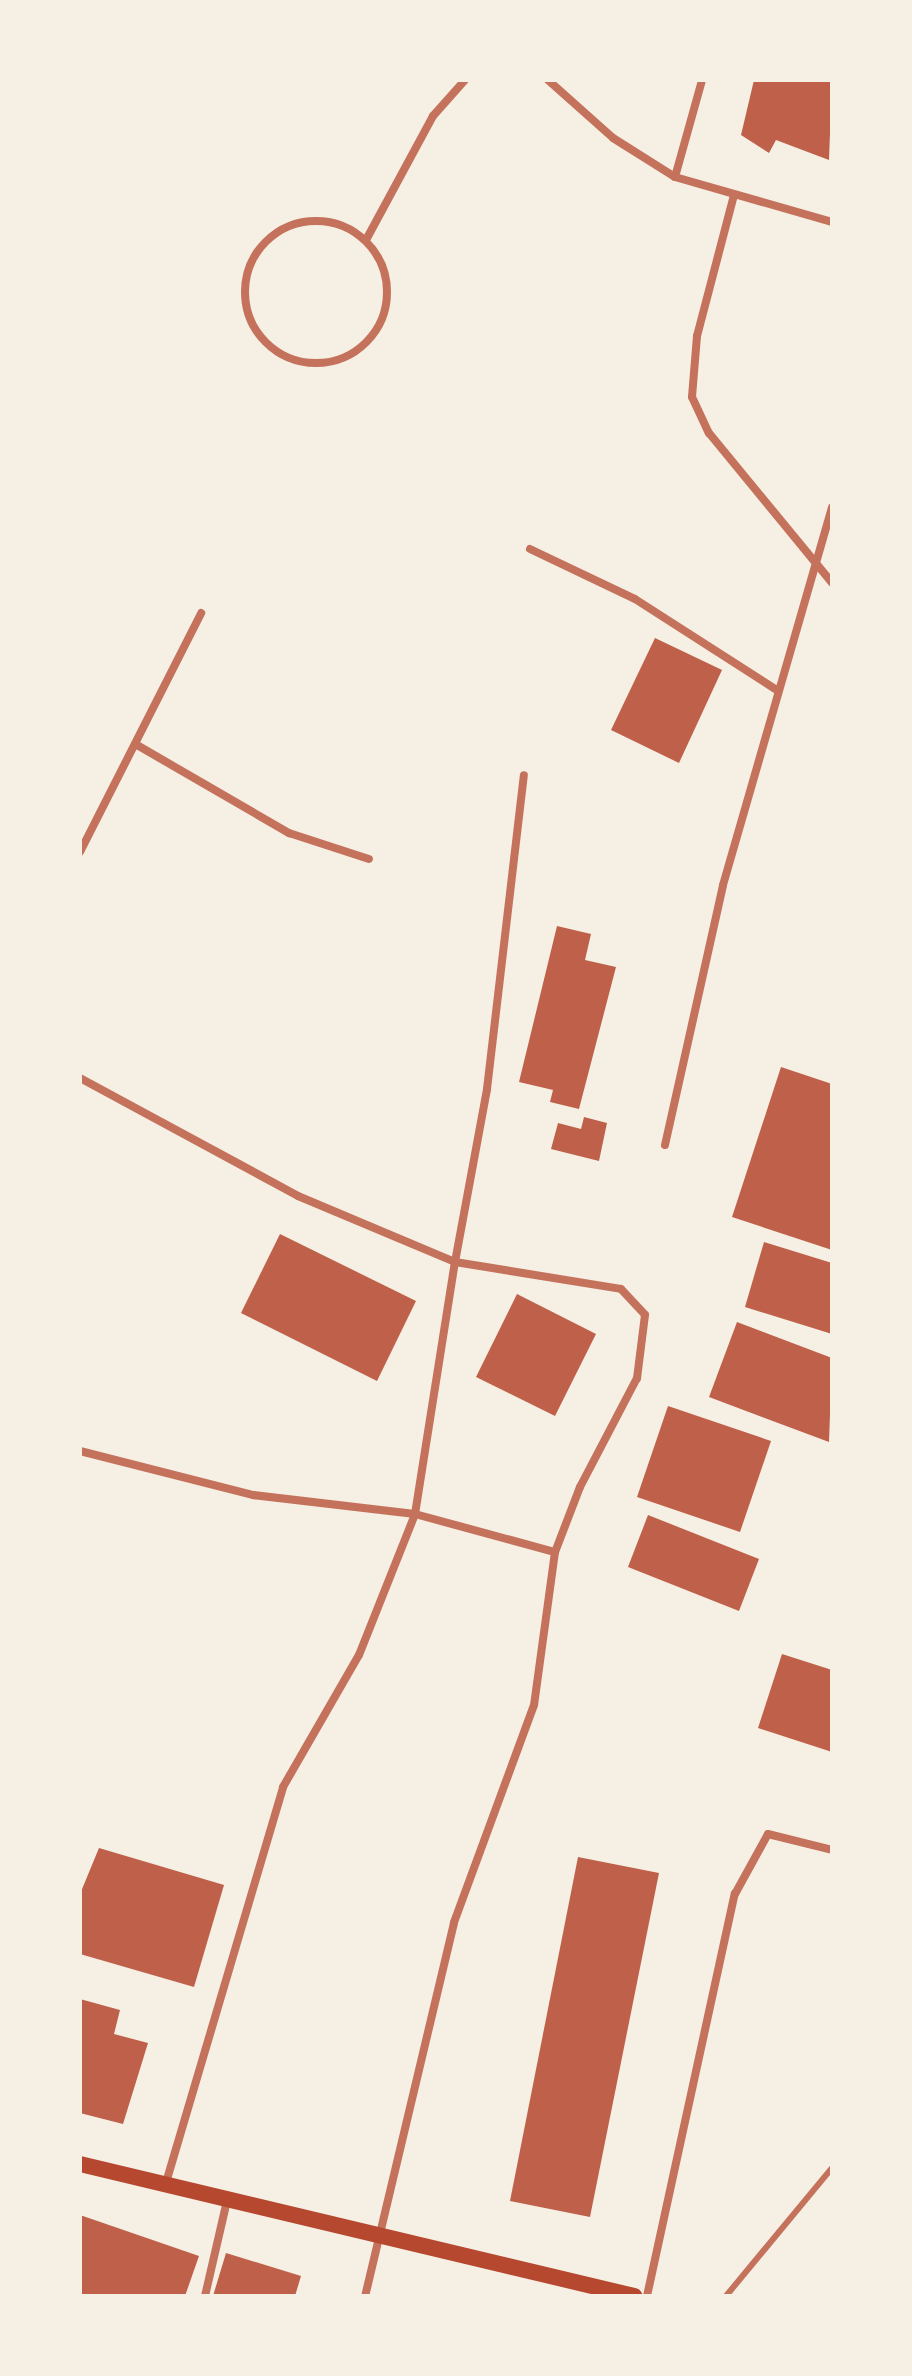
<!DOCTYPE html>
<html>
<head>
<meta charset="utf-8">
<style>
	body { margin:0 }
	#map { position:relative; width:912px; height:2376px; overflow:hidden; background:#f6efe4; font-family:Overpass,sans-serif }
	div>[style] { position:absolute }
	[style*='--x'] { left:calc(var(--x)*1px); top:calc(var(--y)*1px); width:calc(var(--w)*1px); rotate:calc(var(--a)*1deg) }
	.building>* { inset:0; background:#bf614a }
	.service>* { height:6px; margin:-3px; padding:0 3px; transform-origin:3px; border-radius:3px; background:#c5725c }
	.minor>* { height:8px; margin:-4px; padding:0 4px; transform-origin:4px; border-radius:4px; background:#c5725c }
	.minor>.ring { margin:-4px; padding:0; box-sizing:content-box; background:none; border:8px solid #c5725c; border-radius:50% }
	.secondary>* { height:16px; margin:-8px; padding:0 8px; transform-origin:8px; border-radius:8px; background:#b5482f }
	span { translate:-50% -50%; white-space:nowrap; text-align:center; line-height:1.15; -webkit-text-stroke:7px #f6efe4; paint-order:stroke }
	.frame { position:absolute; inset:0; border:82px solid #f6efe4; pointer-events:none }
</style>
</head>
<body>
<div id="map">
	<div class="building">
		<i style="clip-path:polygon(754px 80px,832px 80px,829px 160px,776px 140px,769px 153px,741px 135px)"></i>
		<i style="clip-path:polygon(655px 638px,722px 670px,679px 763px,611px 730px)"></i>
		<i style="clip-path:polygon(557px 926px,591px 934px,585px 960px,616px 967px,579px 1109px,550px 1102px,553px 1090px,519px 1082px)"></i>
		<i style="clip-path:polygon(781px 1067px,832px 1084px,832px 1250px,732px 1217px)"></i>
		<i style="clip-path:polygon(584px 1117px,607px 1123px,599px 1161px,551px 1149px,558px 1123px,581px 1129px)"></i>
		<i style="clip-path:polygon(280px 1234px,416px 1301px,377px 1381px,241px 1313px)"></i>
		<i style="clip-path:polygon(764px 1242px,832px 1263px,832px 1334px,745px 1307px)"></i>
		<i style="clip-path:polygon(517px 1294px,596px 1334px,555px 1416px,476px 1377px)"></i>
		<i style="clip-path:polygon(737px 1322px,832px 1358px,829px 1442px,709px 1397px)"></i>
		<i style="clip-path:polygon(668px 1406px,771px 1441px,740px 1532px,637px 1497px)"></i>
		<i style="clip-path:polygon(648px 1515px,759px 1559px,739px 1611px,628px 1567px)"></i>
		<i style="clip-path:polygon(782px 1654px,832px 1670px,832px 1752px,758px 1728px)"></i>
		<i style="clip-path:polygon(99px 1848px,224px 1885px,194px 1987px,80px 1954px,80px 1894px)"></i>
		<i style="clip-path:polygon(578px 1857px,659px 1873px,590px 2217px,510px 2201px)"></i>
		<i style="clip-path:polygon(80px 1999px,120px 2010px,114px 2034px,148px 2043px,123px 2124px,80px 2113px)"></i>
		<i style="clip-path:polygon(80px 2215px,199px 2256px,185px 2296px,80px 2296px)"></i>
		<i style="clip-path:polygon(226px 2253px,301px 2276px,295px 2296px,213px 2296px)"></i>
	</div>
	<div class="service">
		<i style="--x:726;--y:2296;--w:166;--a:-50.4"></i>
	</div>
	<div class="minor">
		<i style="--x:548;--y:80;--w:87;--a:41.7"></i>
		<i style="--x:613;--y:138;--w:73;--a:32.2"></i>
		<i style="--x:675;--y:177;--w:163;--a:16"></i>
		<i style="--x:675;--y:177;--w:101;--a:-74.4"></i>
		<i style="--x:734;--y:195;--w:146;--a:104.7"></i>
		<i style="--x:697;--y:336;--w:61;--a:94.7"></i>
		<i style="--x:692;--y:397;--w:40;--a:65"></i>
		<i style="--x:709;--y:433;--w:194;--a:50.6"></i>
		<i class="ring" style="left:245px;top:221px;width:134px;height:134px"></i>
		<i style="--x:366;--y:240;--w:141;--a:-61.6"></i>
		<i style="--x:433;--y:116;--w:48;--a:-48.4"></i>
		<i style="--x:530;--y:549;--w:116;--a:25.5"></i>
		<i style="--x:635;--y:599;--w:169;--a:32.7"></i>
		<i style="--x:137;--y:745;--w:176;--a:30.1"></i>
		<i style="--x:289;--y:833;--w:84;--a:18"></i>
		<i style="--x:80;--y:852;--w:268;--a:-63.1"></i>
		<i style="--x:80;--y:1078;--w:248;--a:28.4"></i>
		<i style="--x:298;--y:1196;--w:170;--a:22.8"></i>
		<i style="--x:455;--y:1262;--w:176;--a:-79.5"></i>
		<i style="--x:487;--y:1089;--w:316;--a:-83.3"></i>
		<i style="--x:665;--y:1145;--w:266;--a:-77.4"></i>
		<i style="--x:723;--y:885;--w:393;--a:-73.9"></i>
		<i style="--x:80;--y:1451;--w:179;--a:14.3"></i>
		<i style="--x:253;--y:1495;--w:163;--a:6.7"></i>
		<i style="--x:415;--y:1514;--w:145;--a:15.2"></i>
		<i style="--x:165;--y:2186;--w:416;--a:-73.5"></i>
		<i style="--x:283;--y:1787;--w:152;--a:-60.1"></i>
		<i style="--x:359;--y:1655;--w:152;--a:-68.3"></i>
		<i style="--x:415;--y:1514;--w:255;--a:-81"></i>
		<i style="--x:455;--y:1262;--w:168;--a:9.2"></i>
		<i style="--x:621;--y:1289;--w:35;--a:47"></i>
		<i style="--x:645;--y:1315;--w:64;--a:97.2"></i>
		<i style="--x:637;--y:1378;--w:123;--a:117.6"></i>
		<i style="--x:580;--y:1487;--w:70;--a:111"></i>
		<i style="--x:555;--y:1552;--w:154;--a:97.8"></i>
		<i style="--x:534;--y:1705;--w:232;--a:110.2"></i>
		<i style="--x:454;--y:1923;--w:383;--a:103.4"></i>
		<i style="--x:205;--y:2296;--w:98;--a:-77"></i>
		<i style="--x:647;--y:2296;--w:412;--a:-77.7"></i>
		<i style="--x:735;--y:1894;--w:68;--a:-61.2"></i>
		<i style="--x:768;--y:1834;--w:66;--a:14"></i>
	</div>
	<div class="secondary">
		<i style="--x:80;--y:2164;--w:570;--a:13.4"></i>
	</div>
	<div class="frame"></div>
</div>
</body>
</html>
